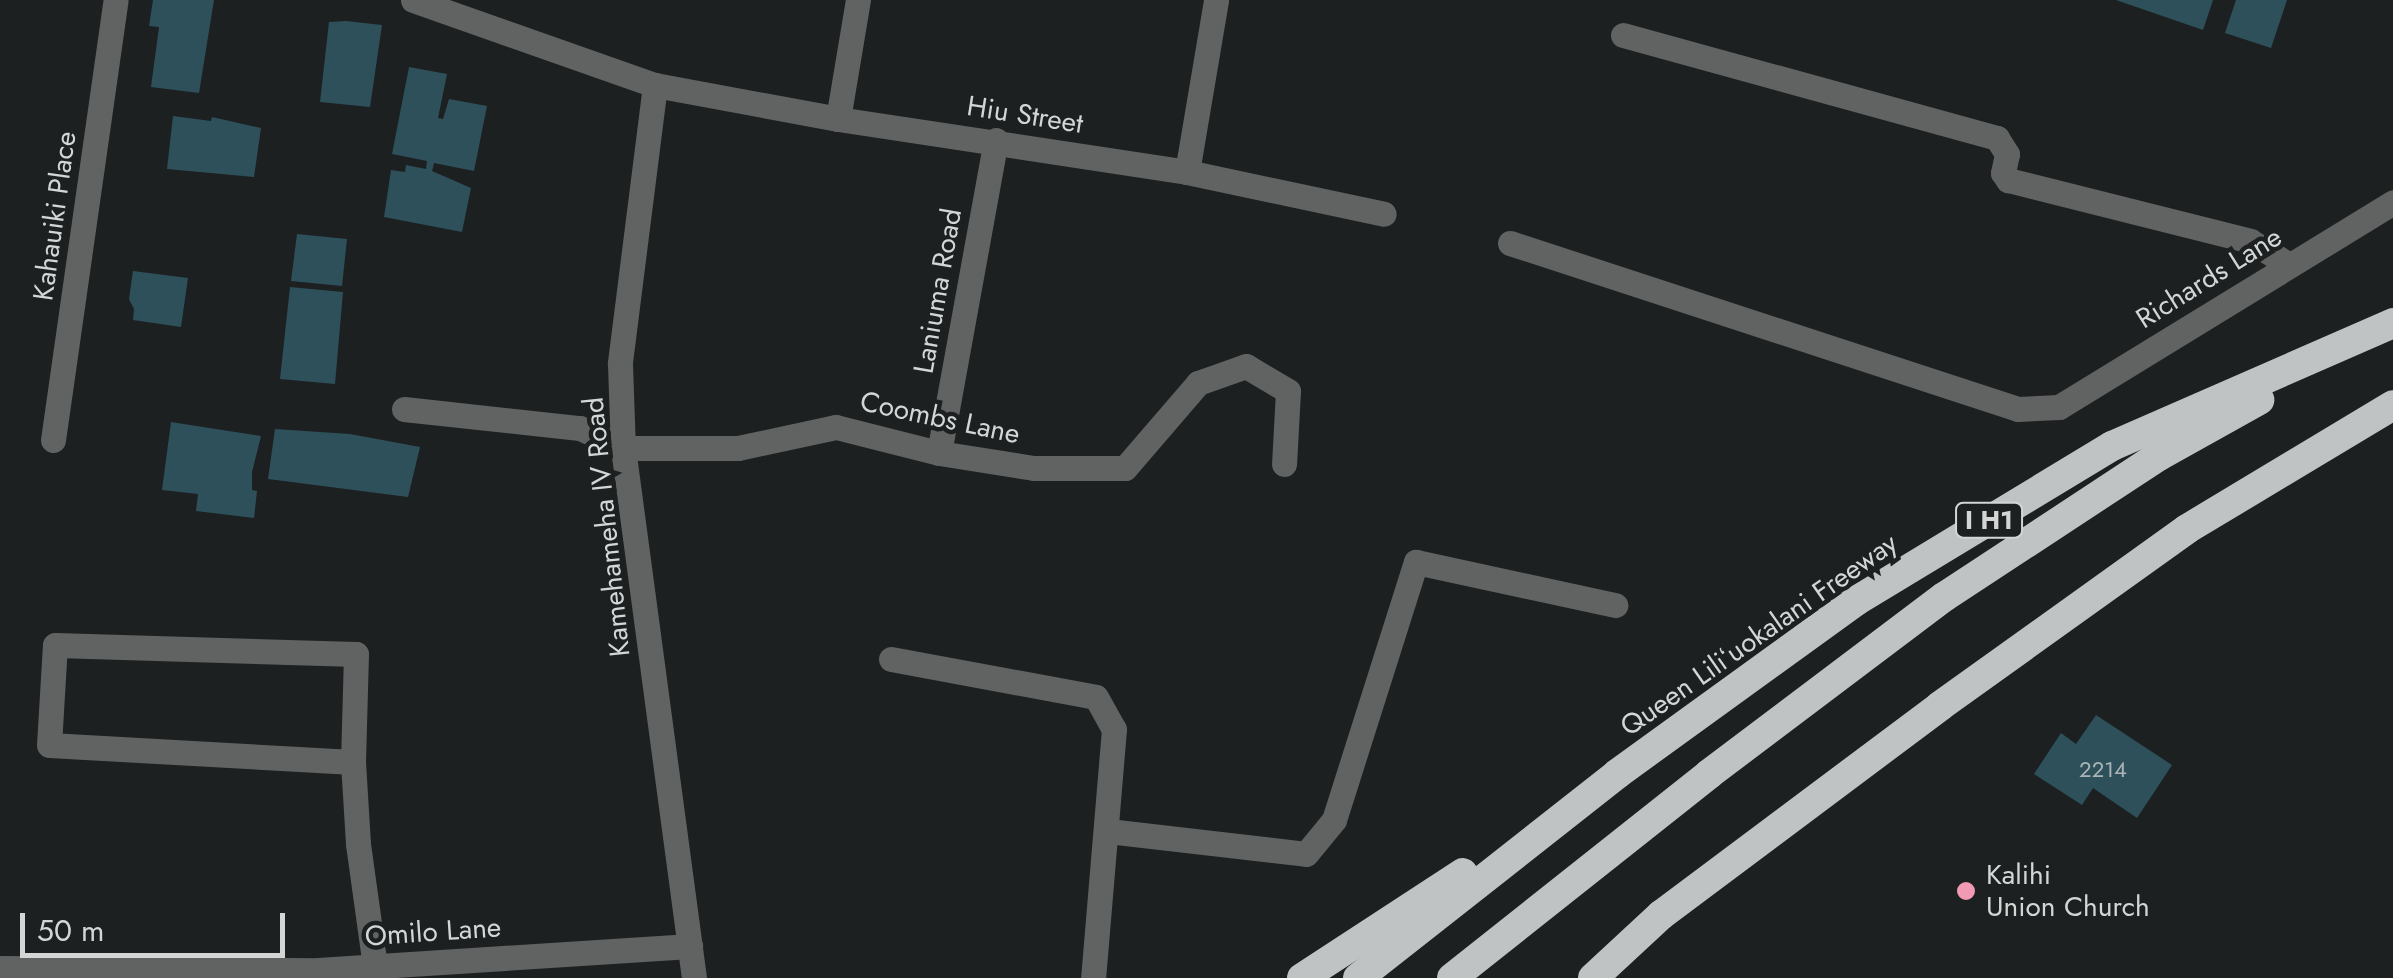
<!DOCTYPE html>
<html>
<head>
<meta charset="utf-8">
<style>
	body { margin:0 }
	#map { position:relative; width:2393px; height:978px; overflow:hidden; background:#1d2020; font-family:Jost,sans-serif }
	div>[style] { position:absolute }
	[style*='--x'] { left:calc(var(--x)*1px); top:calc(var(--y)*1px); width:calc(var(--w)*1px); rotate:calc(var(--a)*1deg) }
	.building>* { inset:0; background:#2d505b }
	.minor>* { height:25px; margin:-12.5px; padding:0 12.5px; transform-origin:12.5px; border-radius:12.5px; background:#616363 }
	.highway>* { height:30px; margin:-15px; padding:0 15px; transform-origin:15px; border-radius:15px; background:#bfc3c4 }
	.dots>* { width:28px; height:28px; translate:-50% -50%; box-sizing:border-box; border:5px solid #1d2020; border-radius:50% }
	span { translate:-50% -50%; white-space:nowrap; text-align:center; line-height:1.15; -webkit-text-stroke:9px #1d2020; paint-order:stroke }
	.number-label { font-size:22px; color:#aab4b7 }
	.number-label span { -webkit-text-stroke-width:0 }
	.shield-label span { padding:2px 8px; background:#1d2020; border:2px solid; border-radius:8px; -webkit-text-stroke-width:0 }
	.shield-label { font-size:25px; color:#d4d6d6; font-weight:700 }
	.street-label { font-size:28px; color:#d4d6d6 }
	.poi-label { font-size:28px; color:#d4d6d6 }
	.left { translate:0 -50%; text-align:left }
	.scale { position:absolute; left:20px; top:913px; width:265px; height:45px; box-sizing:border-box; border:5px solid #d4d6d6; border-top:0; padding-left:12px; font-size:30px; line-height:35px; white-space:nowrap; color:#d4d6d6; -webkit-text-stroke:8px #1d2020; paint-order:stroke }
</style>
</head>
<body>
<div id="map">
	<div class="building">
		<i style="clip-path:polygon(153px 0,214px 0,199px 93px,151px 87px,159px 27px,149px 26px)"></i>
		<i style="clip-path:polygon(2116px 0,2213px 0,2203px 30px)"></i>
		<i style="clip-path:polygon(2236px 0,2287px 0,2271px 48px,2225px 33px)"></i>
		<i style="clip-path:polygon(346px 21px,382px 25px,370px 107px,320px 102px,329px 22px)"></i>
		<i style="clip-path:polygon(409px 67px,447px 74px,438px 118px,443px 119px,449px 99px,487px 106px,474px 171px,434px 163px,432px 171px,471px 188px,462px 232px,384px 217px,391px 170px,405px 172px,406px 165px,426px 169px,427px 161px,392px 154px)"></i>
		<i style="clip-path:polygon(173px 116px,211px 121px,212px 117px,261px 128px,254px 177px,167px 169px)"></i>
		<i style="clip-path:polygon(297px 234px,347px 239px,342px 286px,291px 281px)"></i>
		<i style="clip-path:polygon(133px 271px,188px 278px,181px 327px,133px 320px,134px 309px,129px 299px)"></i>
		<i style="clip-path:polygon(290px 287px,343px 292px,335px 384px,280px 379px)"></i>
		<i style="clip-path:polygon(171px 422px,261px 436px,252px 472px,252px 490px,257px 491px,254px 518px,196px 511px,198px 494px,162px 490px)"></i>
		<i style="clip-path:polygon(275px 429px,350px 434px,420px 447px,408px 497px,268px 479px)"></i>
		<i style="clip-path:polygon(2096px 715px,2172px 765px,2137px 818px,2093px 788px,2082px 805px,2034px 774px,2061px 733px,2076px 744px)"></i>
	</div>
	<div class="minor">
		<i style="--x:413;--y:0;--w:256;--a:19.4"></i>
		<i style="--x:655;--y:85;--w:186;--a:10.5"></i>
		<i style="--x:838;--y:119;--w:353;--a:8.6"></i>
		<i style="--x:1187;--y:172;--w:201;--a:12"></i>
		<i style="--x:1623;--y:35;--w:388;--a:15.4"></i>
		<i style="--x:1997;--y:138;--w:19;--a:58"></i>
		<i style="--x:2007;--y:154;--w:19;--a:102"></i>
		<i style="--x:2003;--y:173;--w:9;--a:54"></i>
		<i style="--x:2008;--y:180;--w:250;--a:14.1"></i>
		<i style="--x:2250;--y:241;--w:44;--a:31.2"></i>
		<i style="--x:655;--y:85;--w:281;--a:97.2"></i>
		<i style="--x:620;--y:364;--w:84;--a:88"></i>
		<i style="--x:623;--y:448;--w:535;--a:82.37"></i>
		<i style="--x:838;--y:119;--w:121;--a:-80.5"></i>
		<i style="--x:1187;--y:172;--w:174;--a:-80.4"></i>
		<i style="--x:1510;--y:243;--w:534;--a:18.1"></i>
		<i style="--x:2018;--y:409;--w:41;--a:-2.8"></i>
		<i style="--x:2059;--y:407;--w:392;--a:-31.5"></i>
		<i style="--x:404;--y:409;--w:177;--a:6.2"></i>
		<i style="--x:580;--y:428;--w:47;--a:24.9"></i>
		<i style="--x:623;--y:448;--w:115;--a:0"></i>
		<i style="--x:738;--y:448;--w:100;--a:-12.1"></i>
		<i style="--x:836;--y:427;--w:106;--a:14.2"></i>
		<i style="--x:939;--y:453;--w:96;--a:9"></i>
		<i style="--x:1034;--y:468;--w:91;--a:0"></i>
		<i style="--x:1125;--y:468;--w:112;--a:-49.3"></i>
		<i style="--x:1198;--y:383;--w:51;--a:-19.5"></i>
		<i style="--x:1246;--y:366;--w:49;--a:30.8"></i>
		<i style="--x:1288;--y:391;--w:73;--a:93.1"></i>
		<i style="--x:53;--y:440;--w:444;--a:-81.9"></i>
		<i style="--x:939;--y:453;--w:318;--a:-79.7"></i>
		<i style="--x:891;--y:659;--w:208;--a:10.5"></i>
		<i style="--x:1096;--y:697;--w:37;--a:61"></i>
		<i style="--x:1114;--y:729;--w:250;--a:94.8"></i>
		<i style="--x:353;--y:762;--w:304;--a:-176.8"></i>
		<i style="--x:49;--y:745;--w:100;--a:-86.6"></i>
		<i style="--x:55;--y:645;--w:301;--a:1.7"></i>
		<i style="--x:356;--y:654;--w:108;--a:91.6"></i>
		<i style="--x:353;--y:762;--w:82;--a:86.5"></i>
		<i style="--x:358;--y:844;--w:123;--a:82.1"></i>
		<i style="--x:1108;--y:831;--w:199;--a:6.6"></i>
		<i style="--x:1306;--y:854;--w:44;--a:-50.5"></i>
		<i style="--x:1334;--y:820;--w:271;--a:-72.4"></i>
		<i style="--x:1416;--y:562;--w:204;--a:12.2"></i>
		<i style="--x:0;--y:968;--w:318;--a:0.4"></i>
		<i style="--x:318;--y:970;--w:373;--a:-3.7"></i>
	</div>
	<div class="highway">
		<i style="--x:1302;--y:978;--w:192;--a:-33.1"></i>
		<i style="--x:1358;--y:978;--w:330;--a:-38.2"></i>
		<i style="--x:1617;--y:774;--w:295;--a:-35.9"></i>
		<i style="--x:1856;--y:601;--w:299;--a:-31.2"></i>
		<i style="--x:2112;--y:446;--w:307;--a:-23.6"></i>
		<i style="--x:1452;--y:978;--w:328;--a:-38.4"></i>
		<i style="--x:1709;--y:774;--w:294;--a:-37"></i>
		<i style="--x:1944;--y:597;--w:257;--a:-33.3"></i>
		<i style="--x:2159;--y:456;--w:115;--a:-29.2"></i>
		<i style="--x:1593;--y:978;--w:93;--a:-42.8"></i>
		<i style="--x:1661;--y:915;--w:349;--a:-36.8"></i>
		<i style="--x:1940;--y:706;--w:304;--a:-35.6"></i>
		<i style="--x:2187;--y:529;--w:240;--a:-31"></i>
	</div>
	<div class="dots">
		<i style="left:1966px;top:891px;background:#f19ab3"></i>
	</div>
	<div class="number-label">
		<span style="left:2103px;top:770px">2214</span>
	</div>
	<div class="shield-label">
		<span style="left:1989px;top:520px">I H1</span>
	</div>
	<div class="street-label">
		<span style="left:1025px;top:115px;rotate:9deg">Hiu Street</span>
		<span style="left:55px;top:216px;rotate:-82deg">Kahauiki Place</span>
		<span style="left:2209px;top:278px;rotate:-32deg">Richards Lane</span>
		<span style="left:938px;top:291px;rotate:-80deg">Laniuma Road</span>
		<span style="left:940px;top:418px;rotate:12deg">Coombs Lane</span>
		<span style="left:607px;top:527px;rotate:-96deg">Kamehameha IV Road</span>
		<span style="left:1759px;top:635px;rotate:-35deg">Queen Liliʻuokalani Freeway</span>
		<span style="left:433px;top:932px;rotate:-4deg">Omilo Lane</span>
	</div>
	<div class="poi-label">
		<span class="left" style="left:1986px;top:891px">Kalihi<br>Union Church</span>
	</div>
	<div class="scale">50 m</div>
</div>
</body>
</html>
